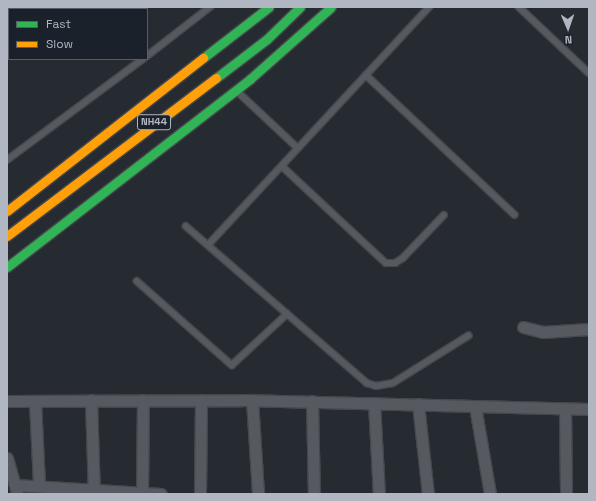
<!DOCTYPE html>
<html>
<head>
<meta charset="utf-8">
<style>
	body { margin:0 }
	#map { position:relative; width:596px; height:501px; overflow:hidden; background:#262b31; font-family:"Space Grotesk",sans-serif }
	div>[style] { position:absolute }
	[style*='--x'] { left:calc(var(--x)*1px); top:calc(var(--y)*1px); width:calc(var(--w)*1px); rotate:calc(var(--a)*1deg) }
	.roads { filter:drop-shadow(1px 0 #44474c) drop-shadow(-1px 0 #44474c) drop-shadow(0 1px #44474c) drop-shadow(0 -1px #44474c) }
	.lane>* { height:5.5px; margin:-2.75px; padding:0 2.75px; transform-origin:2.75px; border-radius:2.75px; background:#565960 }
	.street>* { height:11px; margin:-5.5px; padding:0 5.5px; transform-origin:5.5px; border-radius:5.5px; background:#565960 }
	.fast>* { height:9px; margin:-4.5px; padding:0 4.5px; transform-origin:4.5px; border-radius:4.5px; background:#30b455 }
	.slow>* { height:9px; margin:-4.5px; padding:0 4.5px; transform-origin:4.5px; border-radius:4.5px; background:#ff9f0a }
	span { translate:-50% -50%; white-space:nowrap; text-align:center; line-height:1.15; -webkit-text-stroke:3.5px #1b212b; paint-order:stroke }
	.shield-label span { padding:1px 3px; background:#1b212b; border:1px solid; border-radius:3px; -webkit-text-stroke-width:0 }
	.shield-label { font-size:10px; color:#b0b7c2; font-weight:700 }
	.frame { position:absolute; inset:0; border:8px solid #b0b7c2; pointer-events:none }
	.legend { position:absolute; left:8px; top:8px; width:140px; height:52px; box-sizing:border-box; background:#1b212b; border:1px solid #575d67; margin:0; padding:5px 7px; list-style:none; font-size:12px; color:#b0b7c2 }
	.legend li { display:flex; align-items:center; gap:8px; height:20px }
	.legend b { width:20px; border:1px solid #575d67 }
	.north { position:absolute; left:548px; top:8px; width:40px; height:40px; -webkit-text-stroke:3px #1b212b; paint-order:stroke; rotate:178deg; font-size:11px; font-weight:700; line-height:16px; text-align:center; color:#b0b7c2 }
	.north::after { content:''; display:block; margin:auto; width:14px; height:18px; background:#b0b7c2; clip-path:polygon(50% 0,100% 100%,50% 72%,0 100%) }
</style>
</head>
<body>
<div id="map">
	<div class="roads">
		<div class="lane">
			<i style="--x:519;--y:7;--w:96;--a:43.3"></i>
			<i style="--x:147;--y:56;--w:80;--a:-37.9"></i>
			<i style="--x:366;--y:75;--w:204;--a:43.2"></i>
			<i style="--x:237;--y:91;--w:83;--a:43.1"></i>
			<i style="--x:7;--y:160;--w:169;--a:-36.6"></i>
			<i style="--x:282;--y:166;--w:142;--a:43"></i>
			<i style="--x:386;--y:263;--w:9;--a:0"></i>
			<i style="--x:395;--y:263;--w:9;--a:-32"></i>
			<i style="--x:403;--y:258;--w:59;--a:-46.4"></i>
			<i style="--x:186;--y:226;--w:240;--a:40.9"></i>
			<i style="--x:367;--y:383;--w:9;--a:18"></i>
			<i style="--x:376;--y:386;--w:17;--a:-10"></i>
			<i style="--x:393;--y:383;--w:89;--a:-32.1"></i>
			<i style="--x:208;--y:245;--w:325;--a:-47.1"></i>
			<i style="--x:137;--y:281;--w:127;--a:41.5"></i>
			<i style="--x:232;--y:365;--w:75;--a:-42.8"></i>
		</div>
		<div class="street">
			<i style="--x:523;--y:327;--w:21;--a:14"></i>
			<i style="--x:543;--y:332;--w:46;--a:-3.7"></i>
			<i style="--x:91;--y:400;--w:94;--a:88.2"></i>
			<i style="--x:252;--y:400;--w:94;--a:86.3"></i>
			<i style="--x:7;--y:401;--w:235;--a:-0.2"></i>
			<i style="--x:242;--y:400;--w:347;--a:1.5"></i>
			<i style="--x:312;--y:401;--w:93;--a:88.8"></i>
			<i style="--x:35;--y:402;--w:82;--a:87.2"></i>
			<i style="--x:374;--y:403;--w:91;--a:86.9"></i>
			<i style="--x:418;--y:404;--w:91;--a:83.7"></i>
			<i style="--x:475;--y:406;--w:89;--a:80.3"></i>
			<i style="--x:565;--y:408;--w:86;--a:89.3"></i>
			<i style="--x:7;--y:458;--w:37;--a:74"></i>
			<i style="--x:15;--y:485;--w:146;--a:3.5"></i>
			<i style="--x:142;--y:494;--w:94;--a:-89.4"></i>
			<i style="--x:200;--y:494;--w:94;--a:-89.4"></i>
		</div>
		<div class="fast">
			<i style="--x:203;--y:58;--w:83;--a:-37.7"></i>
			<i style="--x:216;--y:78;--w:64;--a:-37.4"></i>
			<i style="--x:267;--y:39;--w:46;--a:-44.1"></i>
			<i style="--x:7;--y:267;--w:307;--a:-37.7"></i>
			<i style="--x:250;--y:79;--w:108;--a:-41.6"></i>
		</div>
		<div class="slow">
			<i style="--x:7;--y:211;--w:249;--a:-38"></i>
			<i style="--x:7;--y:236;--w:262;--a:-37.1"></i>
		</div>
	</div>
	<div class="shield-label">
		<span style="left:154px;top:122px">NH44</span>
	</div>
	<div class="frame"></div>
	<ul class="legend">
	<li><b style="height:5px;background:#30b455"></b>Fast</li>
	<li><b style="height:5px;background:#ff9f0a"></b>Slow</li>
	</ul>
	<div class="north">N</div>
</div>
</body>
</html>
